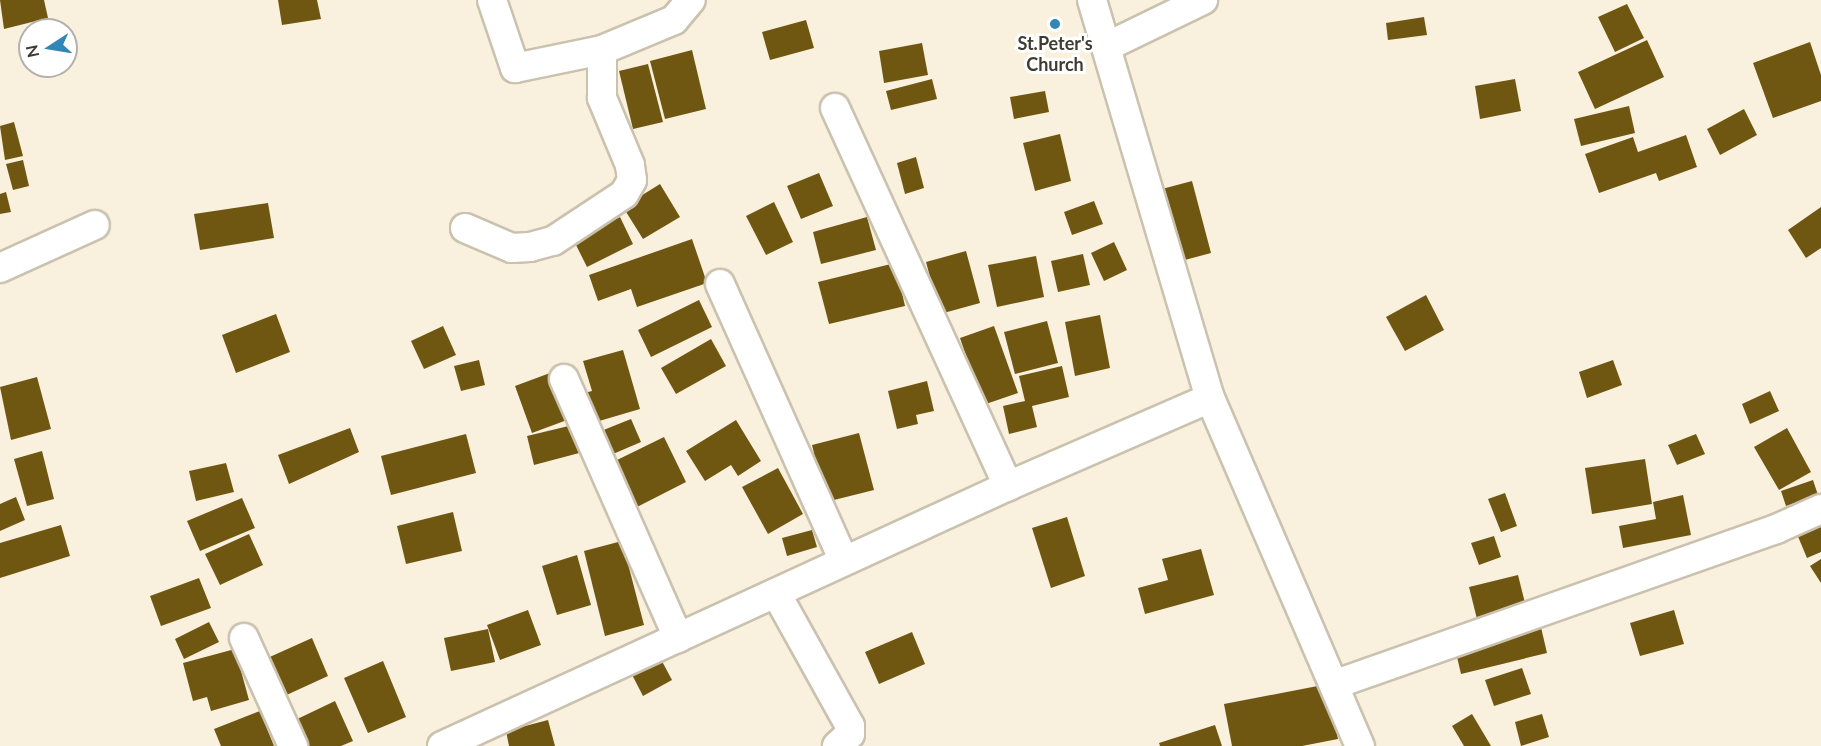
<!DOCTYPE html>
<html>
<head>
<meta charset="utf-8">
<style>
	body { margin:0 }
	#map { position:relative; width:1821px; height:746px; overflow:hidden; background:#f9f1dd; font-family:Lato,sans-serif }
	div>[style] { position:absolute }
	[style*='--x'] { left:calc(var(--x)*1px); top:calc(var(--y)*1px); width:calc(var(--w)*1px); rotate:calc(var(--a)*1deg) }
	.building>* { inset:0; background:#705711 }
	.roads { filter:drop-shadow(2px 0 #cac2af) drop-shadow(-2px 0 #cac2af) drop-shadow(0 2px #cac2af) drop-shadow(0 -2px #cac2af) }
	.street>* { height:28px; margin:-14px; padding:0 14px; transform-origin:14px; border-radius:14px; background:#fff }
	.dots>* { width:16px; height:16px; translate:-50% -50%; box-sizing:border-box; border:3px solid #fff; border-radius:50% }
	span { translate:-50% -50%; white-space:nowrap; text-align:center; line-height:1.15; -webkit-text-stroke:6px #fff; paint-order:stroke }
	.poi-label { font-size:18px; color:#3e3b33; font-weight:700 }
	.north { position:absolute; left:18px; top:18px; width:60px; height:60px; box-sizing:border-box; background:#fff; border:2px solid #b2b1ad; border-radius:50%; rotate:258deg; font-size:16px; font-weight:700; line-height:24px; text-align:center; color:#3e3b33 }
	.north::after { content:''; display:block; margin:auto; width:21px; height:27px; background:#3186b6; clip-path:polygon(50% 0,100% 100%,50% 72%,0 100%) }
</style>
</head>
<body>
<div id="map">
	<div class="building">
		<i style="clip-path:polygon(0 0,44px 0,48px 18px,4px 29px)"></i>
		<i style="clip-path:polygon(278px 0,317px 0,321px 19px,282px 25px)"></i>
		<i style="clip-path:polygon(1627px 4px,1644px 38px,1615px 52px,1598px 17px)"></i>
		<i style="clip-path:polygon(1424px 17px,1427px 35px,1388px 40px,1386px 23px)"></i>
		<i style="clip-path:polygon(806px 20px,814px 48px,770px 60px,762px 32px)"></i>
		<i style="clip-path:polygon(1647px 40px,1664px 77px,1595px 109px,1578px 72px)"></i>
		<i style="clip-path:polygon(1810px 42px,1821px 75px,1821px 101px,1773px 118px,1753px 63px)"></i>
		<i style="clip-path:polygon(922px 43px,928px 75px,884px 83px,879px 51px)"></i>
		<i style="clip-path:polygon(692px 50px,706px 109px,665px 119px,650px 61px)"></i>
		<i style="clip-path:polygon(648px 64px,663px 122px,633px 129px,619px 71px)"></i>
		<i style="clip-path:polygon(932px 79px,937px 99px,891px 110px,886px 91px)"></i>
		<i style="clip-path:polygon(1515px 79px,1521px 111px,1480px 119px,1475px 86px)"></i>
		<i style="clip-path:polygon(1045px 91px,1049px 112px,1014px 119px,1010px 97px)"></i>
		<i style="clip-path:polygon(1629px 106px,1635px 133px,1581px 146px,1574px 119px)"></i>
		<i style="clip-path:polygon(1744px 109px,1757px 135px,1720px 155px,1707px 129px)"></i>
		<i style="clip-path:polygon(14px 122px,23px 156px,5px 160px,0 126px)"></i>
		<i style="clip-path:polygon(1060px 134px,1071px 181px,1035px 191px,1023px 143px)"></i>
		<i style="clip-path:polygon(1686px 135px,1697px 167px,1659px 181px,1656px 173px,1599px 193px,1585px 154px,1633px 137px,1638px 152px)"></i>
		<i style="clip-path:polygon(916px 157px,924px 188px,905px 194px,897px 163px)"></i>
		<i style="clip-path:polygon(23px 160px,29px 186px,13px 190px,6px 164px)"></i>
		<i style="clip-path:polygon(819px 173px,833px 206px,801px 219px,787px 186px)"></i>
		<i style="clip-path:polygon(1192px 181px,1211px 253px,1181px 261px,1162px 189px)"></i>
		<i style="clip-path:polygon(660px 184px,680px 217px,643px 239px,623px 207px)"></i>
		<i style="clip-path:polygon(6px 192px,11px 212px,0 214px,0 194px)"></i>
		<i style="clip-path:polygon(1094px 201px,1103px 224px,1072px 235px,1064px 212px)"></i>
		<i style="clip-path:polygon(774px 202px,793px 242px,766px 255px,746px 216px)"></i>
		<i style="clip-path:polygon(268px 203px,274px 238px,200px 250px,194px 214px)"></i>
		<i style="clip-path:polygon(1821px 207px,1821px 248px,1806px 258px,1788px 230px)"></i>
		<i style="clip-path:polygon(620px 217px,633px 244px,587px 267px,573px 239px)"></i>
		<i style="clip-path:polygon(867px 217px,876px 250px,821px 264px,813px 232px)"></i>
		<i style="clip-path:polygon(692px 239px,707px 283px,637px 307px,631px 289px,598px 301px,589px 275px)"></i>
		<i style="clip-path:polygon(1114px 242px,1127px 270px,1104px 281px,1091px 253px)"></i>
		<i style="clip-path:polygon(966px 251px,980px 303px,940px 314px,926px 262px)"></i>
		<i style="clip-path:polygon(1083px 254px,1090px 285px,1058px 292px,1051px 261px)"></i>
		<i style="clip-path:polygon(1036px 256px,1044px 297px,997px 307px,988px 265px)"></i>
		<i style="clip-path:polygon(895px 263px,905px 306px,829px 324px,818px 282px)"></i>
		<i style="clip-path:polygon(1426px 295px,1444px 330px,1405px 351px,1386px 317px)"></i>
		<i style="clip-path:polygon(699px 300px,712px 327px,651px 357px,638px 330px)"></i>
		<i style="clip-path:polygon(276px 314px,290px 352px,236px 373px,222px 335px)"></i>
		<i style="clip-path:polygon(1100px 315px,1110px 368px,1075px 376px,1065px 322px)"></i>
		<i style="clip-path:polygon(1047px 321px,1058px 363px,1015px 374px,1004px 332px)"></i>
		<i style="clip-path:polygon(443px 326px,456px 355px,424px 369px,411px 341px)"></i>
		<i style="clip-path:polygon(994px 326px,1018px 393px,983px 405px,960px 338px)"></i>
		<i style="clip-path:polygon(711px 339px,726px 366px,676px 394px,661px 368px)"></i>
		<i style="clip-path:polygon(623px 350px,640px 409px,589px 424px,580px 394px,592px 391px,583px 361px)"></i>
		<i style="clip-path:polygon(479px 360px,485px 385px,461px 391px,454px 366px)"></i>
		<i style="clip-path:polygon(1613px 360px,1622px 385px,1587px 398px,1579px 372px)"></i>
		<i style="clip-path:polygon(1062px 366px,1069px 397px,1032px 406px,1037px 427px,1009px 434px,1003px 406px,1025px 401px,1019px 376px)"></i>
		<i style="clip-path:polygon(550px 373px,567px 420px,532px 433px,515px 386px)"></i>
		<i style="clip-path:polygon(37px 377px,51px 429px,11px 440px,0 387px)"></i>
		<i style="clip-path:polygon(927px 381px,934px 411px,916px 415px,918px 424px,897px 429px,888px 391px)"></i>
		<i style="clip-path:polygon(1770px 391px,1779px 411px,1750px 424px,1742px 404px)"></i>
		<i style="clip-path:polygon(631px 419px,641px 442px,606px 457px,596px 433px)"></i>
		<i style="clip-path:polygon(736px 420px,761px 461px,738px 476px,731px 465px,705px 481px,686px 451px)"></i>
		<i style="clip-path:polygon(577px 424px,583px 452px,534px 465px,527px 436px)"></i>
		<i style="clip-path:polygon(350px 428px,359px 452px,289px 484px,278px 455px)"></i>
		<i style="clip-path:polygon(1787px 428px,1811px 472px,1779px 490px,1754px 447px)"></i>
		<i style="clip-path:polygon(859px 433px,874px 490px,826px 502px,812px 445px)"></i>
		<i style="clip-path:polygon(466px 434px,476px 473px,391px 495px,381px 456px)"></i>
		<i style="clip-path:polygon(1696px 434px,1705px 454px,1677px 465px,1668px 445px)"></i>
		<i style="clip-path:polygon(664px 437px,686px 482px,637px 507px,615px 461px)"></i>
		<i style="clip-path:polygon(42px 451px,54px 499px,27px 506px,14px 459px)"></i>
		<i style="clip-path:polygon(1645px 459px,1652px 504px,1592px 514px,1585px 468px)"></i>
		<i style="clip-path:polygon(226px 463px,234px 492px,196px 501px,189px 471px)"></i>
		<i style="clip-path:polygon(778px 468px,803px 514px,768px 534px,742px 487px)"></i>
		<i style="clip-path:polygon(1813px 480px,1818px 495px,1786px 506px,1781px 491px)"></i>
		<i style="clip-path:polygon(1505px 493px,1517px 526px,1501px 532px,1488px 499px)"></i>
		<i style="clip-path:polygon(1683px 495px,1691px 535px,1623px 548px,1619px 526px,1656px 519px,1653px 502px)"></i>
		<i style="clip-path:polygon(16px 497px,25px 520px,0 531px,0 504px)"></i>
		<i style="clip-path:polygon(242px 498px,255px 528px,200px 551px,187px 521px)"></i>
		<i style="clip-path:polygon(453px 512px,462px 551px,406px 564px,397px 526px)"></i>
		<i style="clip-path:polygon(1821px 515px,1821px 552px,1807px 558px,1794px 527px)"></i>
		<i style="clip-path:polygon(1067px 517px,1085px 576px,1051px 588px,1032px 528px)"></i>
		<i style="clip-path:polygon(61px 525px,70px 556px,0 578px,0 543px)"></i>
		<i style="clip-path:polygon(812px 530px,817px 547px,787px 556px,782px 538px)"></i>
		<i style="clip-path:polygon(249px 534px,263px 565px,220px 585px,205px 554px)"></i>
		<i style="clip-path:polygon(1494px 536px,1501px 557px,1479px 565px,1471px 543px)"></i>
		<i style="clip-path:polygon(622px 541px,644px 625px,605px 636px,584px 551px)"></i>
		<i style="clip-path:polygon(1201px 549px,1214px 595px,1145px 614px,1138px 588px,1168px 580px,1162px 559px)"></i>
		<i style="clip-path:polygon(577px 555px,591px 605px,557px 615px,542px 566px)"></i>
		<i style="clip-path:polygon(1821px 559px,1821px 583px,1810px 566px)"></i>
		<i style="clip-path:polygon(1518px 575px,1526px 607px,1477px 619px,1469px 587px)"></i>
		<i style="clip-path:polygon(199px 578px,211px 608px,161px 626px,150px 596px)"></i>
		<i style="clip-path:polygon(528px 610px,541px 645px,500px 660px,487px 625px)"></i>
		<i style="clip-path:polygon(1674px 610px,1684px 644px,1640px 656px,1630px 623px)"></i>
		<i style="clip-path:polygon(209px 622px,219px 642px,184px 659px,175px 639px)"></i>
		<i style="clip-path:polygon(1540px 623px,1547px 653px,1461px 674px,1454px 644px)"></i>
		<i style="clip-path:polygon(488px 629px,495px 662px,451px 671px,444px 638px)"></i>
		<i style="clip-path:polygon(912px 632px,925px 664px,879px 684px,865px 652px)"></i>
		<i style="clip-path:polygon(312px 638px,328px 676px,280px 698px,263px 660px)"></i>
		<i style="clip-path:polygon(235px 649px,249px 700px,211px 711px,207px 697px,193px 701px,183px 663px)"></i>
		<i style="clip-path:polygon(656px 650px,672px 680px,643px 696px,627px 665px)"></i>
		<i style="clip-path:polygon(383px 661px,406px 717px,368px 733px,344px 678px)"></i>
		<i style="clip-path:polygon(1522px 668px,1531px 694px,1494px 706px,1485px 680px)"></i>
		<i style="clip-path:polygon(1328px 684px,1338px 739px,1302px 746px,1232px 746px,1224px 704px)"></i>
		<i style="clip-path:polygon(335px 701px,353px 741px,341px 746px,302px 746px,291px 722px)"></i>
		<i style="clip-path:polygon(260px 711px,274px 746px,221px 746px,214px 729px)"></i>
		<i style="clip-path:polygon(1472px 714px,1491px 746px,1464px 746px,1452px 726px)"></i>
		<i style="clip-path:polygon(1542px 714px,1549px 737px,1521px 746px,1515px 722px)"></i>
		<i style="clip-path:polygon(548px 720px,555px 746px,509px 746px,506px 731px)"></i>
		<i style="clip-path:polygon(1215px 725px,1222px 746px,1160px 746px,1159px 743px)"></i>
	</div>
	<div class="roads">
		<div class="street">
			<i style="--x:492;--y:0;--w:72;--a:71.3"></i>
			<i style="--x:515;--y:68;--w:89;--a:-11.7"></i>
			<i style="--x:1092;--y:0;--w:415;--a:73.5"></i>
			<i style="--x:1210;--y:398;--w:379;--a:66.7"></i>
			<i style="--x:1106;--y:47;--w:108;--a:-25.9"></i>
			<i style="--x:835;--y:108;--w:416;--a:65.4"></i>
			<i style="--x:465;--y:228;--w:51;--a:23.1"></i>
			<i style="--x:512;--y:248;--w:18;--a:-3"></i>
			<i style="--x:530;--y:247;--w:24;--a:-15"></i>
			<i style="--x:553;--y:241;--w:85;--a:-33.5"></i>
			<i style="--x:624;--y:194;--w:16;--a:-60"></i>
			<i style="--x:632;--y:180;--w:15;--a:-98"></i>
			<i style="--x:630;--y:165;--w:73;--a:-112.7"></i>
			<i style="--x:602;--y:98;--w:48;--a:-90"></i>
			<i style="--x:602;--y:50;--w:78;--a:-22.6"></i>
			<i style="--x:674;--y:20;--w:26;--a:-50"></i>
			<i style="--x:0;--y:268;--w:104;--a:-24.4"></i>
			<i style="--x:720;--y:284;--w:303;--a:65.9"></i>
			<i style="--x:564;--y:379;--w:283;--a:66.2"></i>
			<i style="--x:776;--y:593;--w:152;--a:60.9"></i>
			<i style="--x:850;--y:726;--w:8;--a:90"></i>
			<i style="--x:850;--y:734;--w:18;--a:137"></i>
			<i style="--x:244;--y:638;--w:119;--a:65.6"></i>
			<i style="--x:1336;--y:684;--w:467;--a:-19.4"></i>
			<i style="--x:1776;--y:529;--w:49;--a:-24"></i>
			<i style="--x:442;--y:746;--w:623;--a:-24.67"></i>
			<i style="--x:1008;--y:486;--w:220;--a:-23.5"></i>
		</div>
	</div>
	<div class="dots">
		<i style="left:1055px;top:24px;background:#3186b6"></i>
	</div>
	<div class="poi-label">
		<span style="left:1055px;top:54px">St.Peter's<br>Church</span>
	</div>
	<div class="north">N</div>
</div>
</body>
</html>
